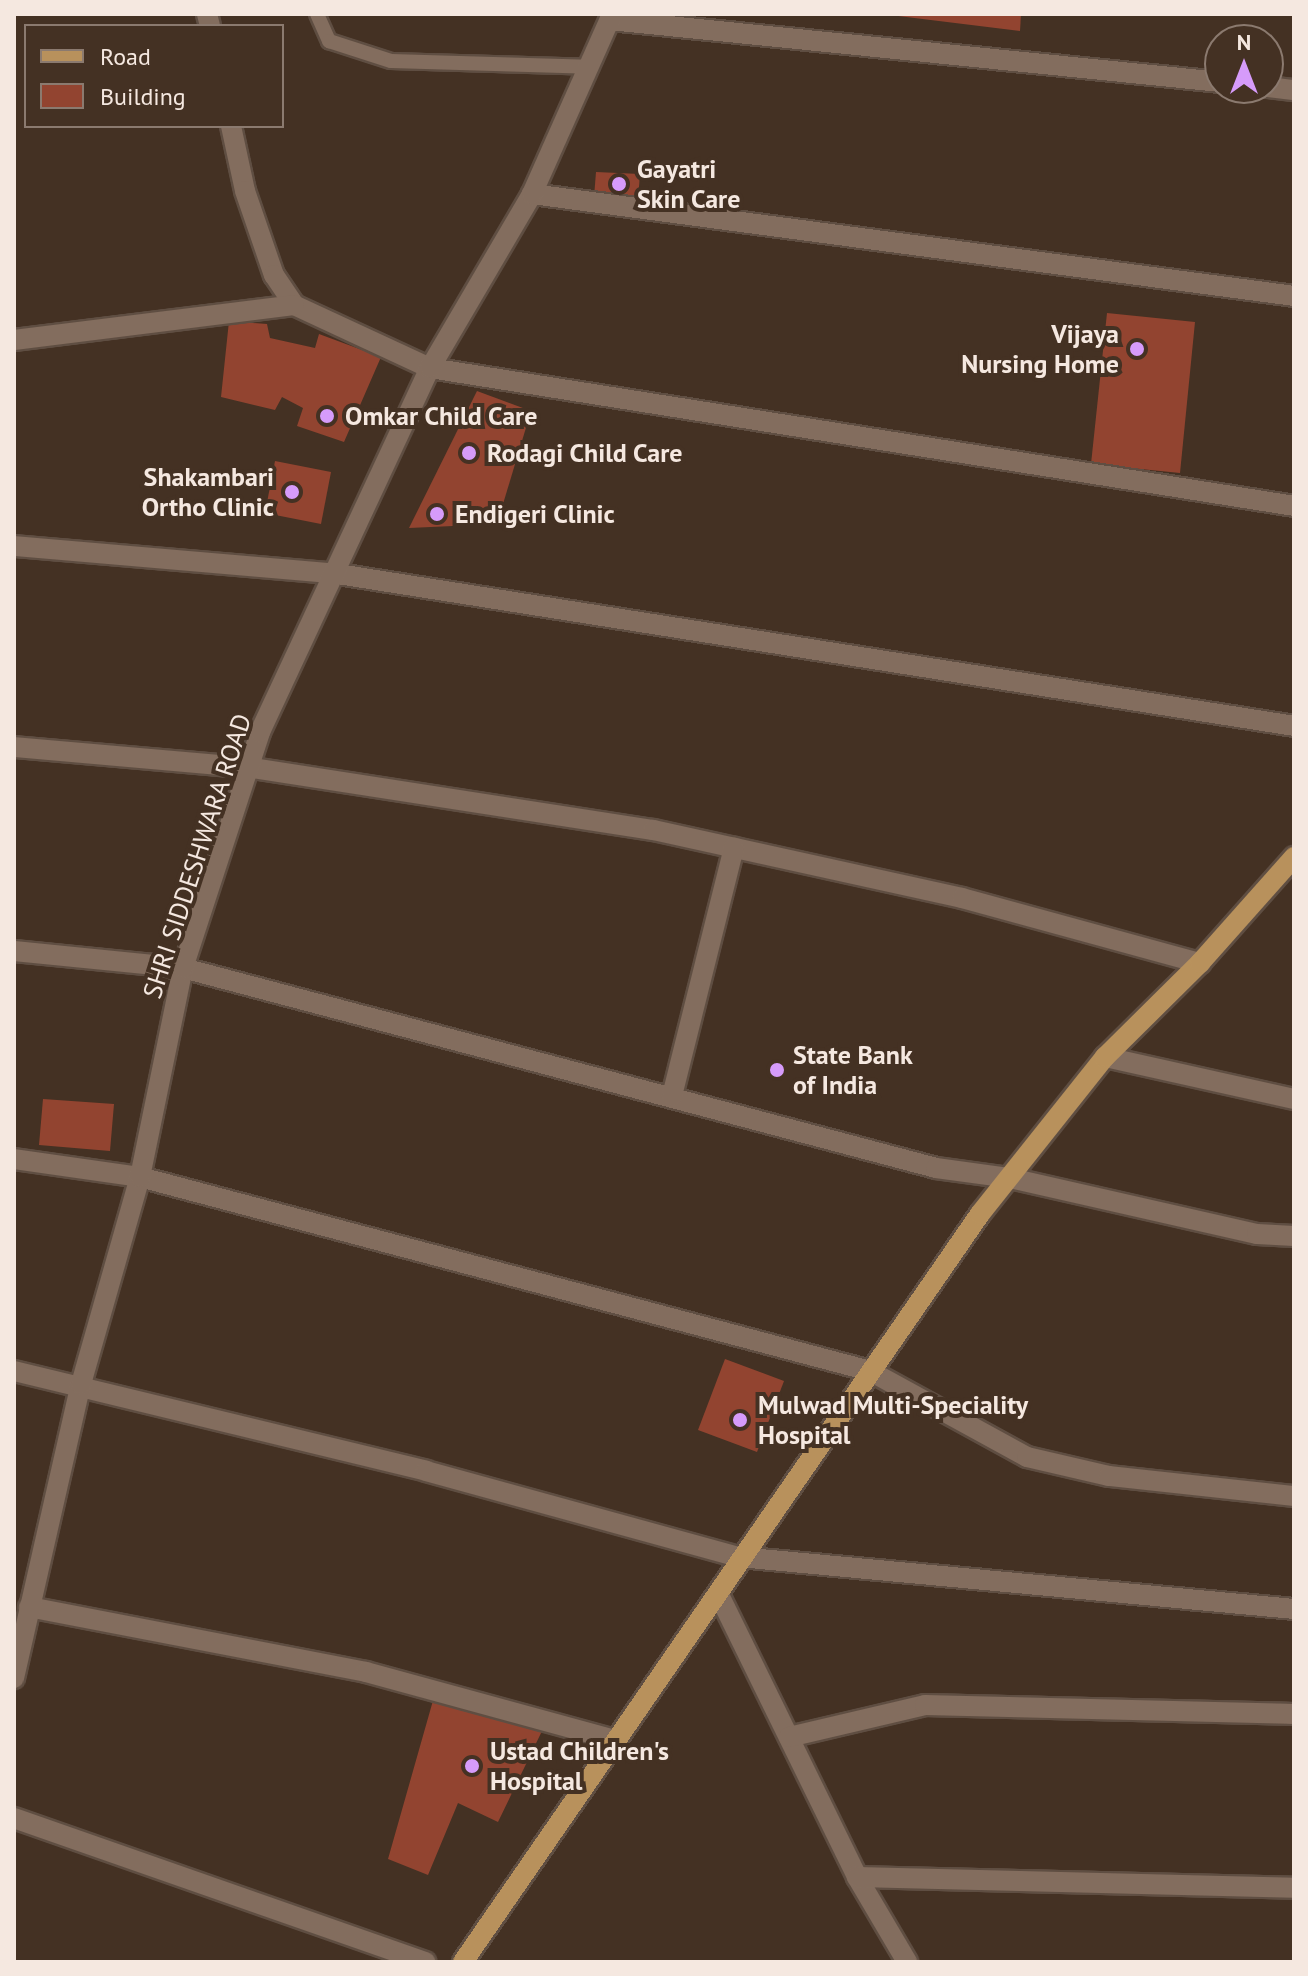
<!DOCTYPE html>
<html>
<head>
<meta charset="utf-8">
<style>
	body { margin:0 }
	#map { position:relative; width:1308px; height:1976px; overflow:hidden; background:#443123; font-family:"PT Sans",sans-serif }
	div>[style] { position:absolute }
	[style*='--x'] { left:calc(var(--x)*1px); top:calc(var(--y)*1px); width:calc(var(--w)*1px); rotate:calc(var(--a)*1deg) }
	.building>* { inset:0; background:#924430 }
	.roads { filter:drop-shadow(2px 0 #5f4e42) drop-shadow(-2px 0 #5f4e42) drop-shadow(0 2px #5f4e42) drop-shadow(0 -2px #5f4e42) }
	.lane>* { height:14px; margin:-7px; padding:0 7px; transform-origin:7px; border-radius:7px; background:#836d5e }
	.street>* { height:20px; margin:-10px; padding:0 10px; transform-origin:10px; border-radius:10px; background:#836d5e }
	.secondary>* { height:20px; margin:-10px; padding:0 10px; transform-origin:10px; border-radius:10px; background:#836d5e }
	.primary>* { height:20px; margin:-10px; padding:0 10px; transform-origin:10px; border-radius:10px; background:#b8915c }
	.dots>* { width:22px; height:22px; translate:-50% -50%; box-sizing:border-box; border:4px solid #443123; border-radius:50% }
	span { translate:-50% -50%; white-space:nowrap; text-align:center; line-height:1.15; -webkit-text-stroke:8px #443123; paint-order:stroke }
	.poi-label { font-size:26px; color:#f5e8e0; font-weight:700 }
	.left { translate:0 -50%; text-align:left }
	.right { translate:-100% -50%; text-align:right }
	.street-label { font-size:26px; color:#f5e8e0 }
	.frame { position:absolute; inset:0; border:16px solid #f5e8e0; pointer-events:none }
	.legend { position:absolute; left:24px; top:24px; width:260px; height:104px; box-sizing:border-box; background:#443123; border:2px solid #8b7a6f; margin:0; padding:10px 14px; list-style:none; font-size:24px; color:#f5e8e0 }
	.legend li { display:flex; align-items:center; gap:16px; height:40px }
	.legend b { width:40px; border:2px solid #8b7a6f }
	.north { position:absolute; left:1204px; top:24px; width:80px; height:80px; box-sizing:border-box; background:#443123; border:2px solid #8b7a6f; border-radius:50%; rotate:0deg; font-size:22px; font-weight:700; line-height:32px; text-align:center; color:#f5e8e0 }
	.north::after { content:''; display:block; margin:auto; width:28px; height:36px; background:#d69bfa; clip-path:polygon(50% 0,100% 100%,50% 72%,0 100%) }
</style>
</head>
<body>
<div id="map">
	<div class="building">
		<i style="clip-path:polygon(882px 14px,1021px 14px,1020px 31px)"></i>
		<i style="clip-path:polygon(596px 172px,640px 174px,638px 200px,594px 197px)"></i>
		<i style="clip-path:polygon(1107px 313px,1195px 322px,1180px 473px,1091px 464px)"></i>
		<i style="clip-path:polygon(229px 321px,267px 324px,270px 338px,315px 348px,319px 334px,381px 357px,344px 442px,297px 426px,303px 408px,282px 397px,275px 410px,221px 397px)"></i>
		<i style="clip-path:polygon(477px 391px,531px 411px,497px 524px,409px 528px)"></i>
		<i style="clip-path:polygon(275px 461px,331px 472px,321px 524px,265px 513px)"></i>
		<i style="clip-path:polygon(43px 1099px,114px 1104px,110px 1151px,39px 1145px)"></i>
		<i style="clip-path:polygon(725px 1359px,784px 1381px,757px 1452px,698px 1430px)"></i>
		<i style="clip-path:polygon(434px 1697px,542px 1731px,498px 1822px,458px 1803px,428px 1875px,388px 1859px)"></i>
	</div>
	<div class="roads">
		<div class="lane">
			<i style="--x:317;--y:14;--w:30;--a:66"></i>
			<i style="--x:329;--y:41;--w:65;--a:17.9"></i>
			<i style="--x:391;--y:61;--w:197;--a:1.7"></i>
		</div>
		<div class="street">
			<i style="--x:207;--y:14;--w:12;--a:76"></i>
			<i style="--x:610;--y:20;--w:613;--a:5.8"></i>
			<i style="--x:1268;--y:87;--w:26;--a:7"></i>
			<i style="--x:231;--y:126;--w:66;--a:77.8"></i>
			<i style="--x:245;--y:191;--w:89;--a:71"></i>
			<i style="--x:274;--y:275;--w:36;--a:56"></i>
			<i style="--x:294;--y:305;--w:150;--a:24.9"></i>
			<i style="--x:430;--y:368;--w:875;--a:9.07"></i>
			<i style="--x:532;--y:194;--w:769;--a:7.62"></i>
			<i style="--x:14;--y:340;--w:282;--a:-7.1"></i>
			<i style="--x:14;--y:546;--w:325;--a:4.9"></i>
			<i style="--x:338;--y:574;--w:968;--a:9.03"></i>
			<i style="--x:14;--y:747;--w:239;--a:5"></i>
			<i style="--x:252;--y:768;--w:406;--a:8.8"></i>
			<i style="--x:653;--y:830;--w:316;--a:12.4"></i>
			<i style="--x:962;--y:898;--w:247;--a:15.3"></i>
			<i style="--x:14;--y:951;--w:170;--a:5.7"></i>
			<i style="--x:183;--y:968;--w:779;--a:14.87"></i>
			<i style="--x:936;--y:1168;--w:75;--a:7.7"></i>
			<i style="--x:1010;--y:1178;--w:253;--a:12.8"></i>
			<i style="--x:1257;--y:1234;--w:37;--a:3"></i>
			<i style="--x:1105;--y:1057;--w:194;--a:12.5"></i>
			<i style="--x:672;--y:1096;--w:256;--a:-76"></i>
			<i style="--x:14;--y:1159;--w:127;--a:8.1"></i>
			<i style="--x:140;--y:1177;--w:755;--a:14.88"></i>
			<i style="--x:870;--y:1371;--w:179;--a:28.7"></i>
			<i style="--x:1027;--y:1457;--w:84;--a:13"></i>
			<i style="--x:1109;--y:1476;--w:186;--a:6.2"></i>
			<i style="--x:14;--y:1371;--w:424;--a:13.6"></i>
			<i style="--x:426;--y:1471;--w:325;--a:15.4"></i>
			<i style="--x:739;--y:1557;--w:557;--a:5.35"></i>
			<i style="--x:719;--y:1595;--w:314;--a:63.9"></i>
			<i style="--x:857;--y:1877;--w:99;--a:59.5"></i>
			<i style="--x:29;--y:1607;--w:343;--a:10.9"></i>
			<i style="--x:366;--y:1672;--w:257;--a:15.3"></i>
			<i style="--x:789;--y:1737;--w:140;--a:-13.2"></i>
			<i style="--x:925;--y:1705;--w:369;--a:1.4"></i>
			<i style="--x:14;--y:1818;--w:436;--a:19.3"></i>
			<i style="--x:857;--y:1877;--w:437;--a:1.4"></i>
		</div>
		<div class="secondary">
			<i style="--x:14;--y:1678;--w:302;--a:-77.2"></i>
			<i style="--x:81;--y:1384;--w:215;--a:-74.1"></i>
			<i style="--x:140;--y:1177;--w:213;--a:-78.4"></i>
			<i style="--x:183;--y:968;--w:248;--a:-71.9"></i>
			<i style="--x:260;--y:732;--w:402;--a:-65"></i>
			<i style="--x:430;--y:368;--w:202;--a:-59.6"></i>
			<i style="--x:532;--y:194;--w:197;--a:-66"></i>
		</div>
		<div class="primary">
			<i style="--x:463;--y:1962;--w:909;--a:-55.35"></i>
			<i style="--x:980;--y:1214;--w:201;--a:-51.5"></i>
			<i style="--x:1105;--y:1057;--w:134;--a:-44.7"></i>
			<i style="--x:1200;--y:963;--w:142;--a:-48.4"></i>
		</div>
	</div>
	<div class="dots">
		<i style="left:619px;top:184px;background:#d69bfa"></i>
		<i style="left:1137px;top:349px;background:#d69bfa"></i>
		<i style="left:327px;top:416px;background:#d69bfa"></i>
		<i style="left:469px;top:453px;background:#d69bfa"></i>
		<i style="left:292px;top:492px;background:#d69bfa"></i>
		<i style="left:437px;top:514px;background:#d69bfa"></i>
		<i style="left:777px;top:1070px;background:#d69bfa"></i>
		<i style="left:740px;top:1420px;background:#d69bfa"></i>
		<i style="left:472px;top:1766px;background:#d69bfa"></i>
	</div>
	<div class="poi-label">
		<span class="left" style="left:637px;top:184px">Gayatri<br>Skin Care</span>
		<span class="right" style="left:1119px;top:349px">Vijaya<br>Nursing Home</span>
		<span class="left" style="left:345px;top:416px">Omkar Child Care</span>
		<span class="left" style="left:487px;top:453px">Rodagi Child Care</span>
		<span class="right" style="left:274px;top:492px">Shakambari<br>Ortho Clinic</span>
		<span class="left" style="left:455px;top:514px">Endigeri Clinic</span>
		<span class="left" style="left:793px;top:1070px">State Bank<br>of India</span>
		<span class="left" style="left:758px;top:1420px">Mulwad Multi-Speciality<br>Hospital</span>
		<span class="left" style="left:490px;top:1766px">Ustad Children's<br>Hospital</span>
	</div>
	<div class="street-label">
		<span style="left:197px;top:856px;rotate:-72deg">SHRI SIDDESHWARA ROAD</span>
	</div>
	<div class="frame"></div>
	<ul class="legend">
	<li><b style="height:10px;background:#b8915c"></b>Road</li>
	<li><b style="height:22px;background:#924430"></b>Building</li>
	</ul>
	<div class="north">N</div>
</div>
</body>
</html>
